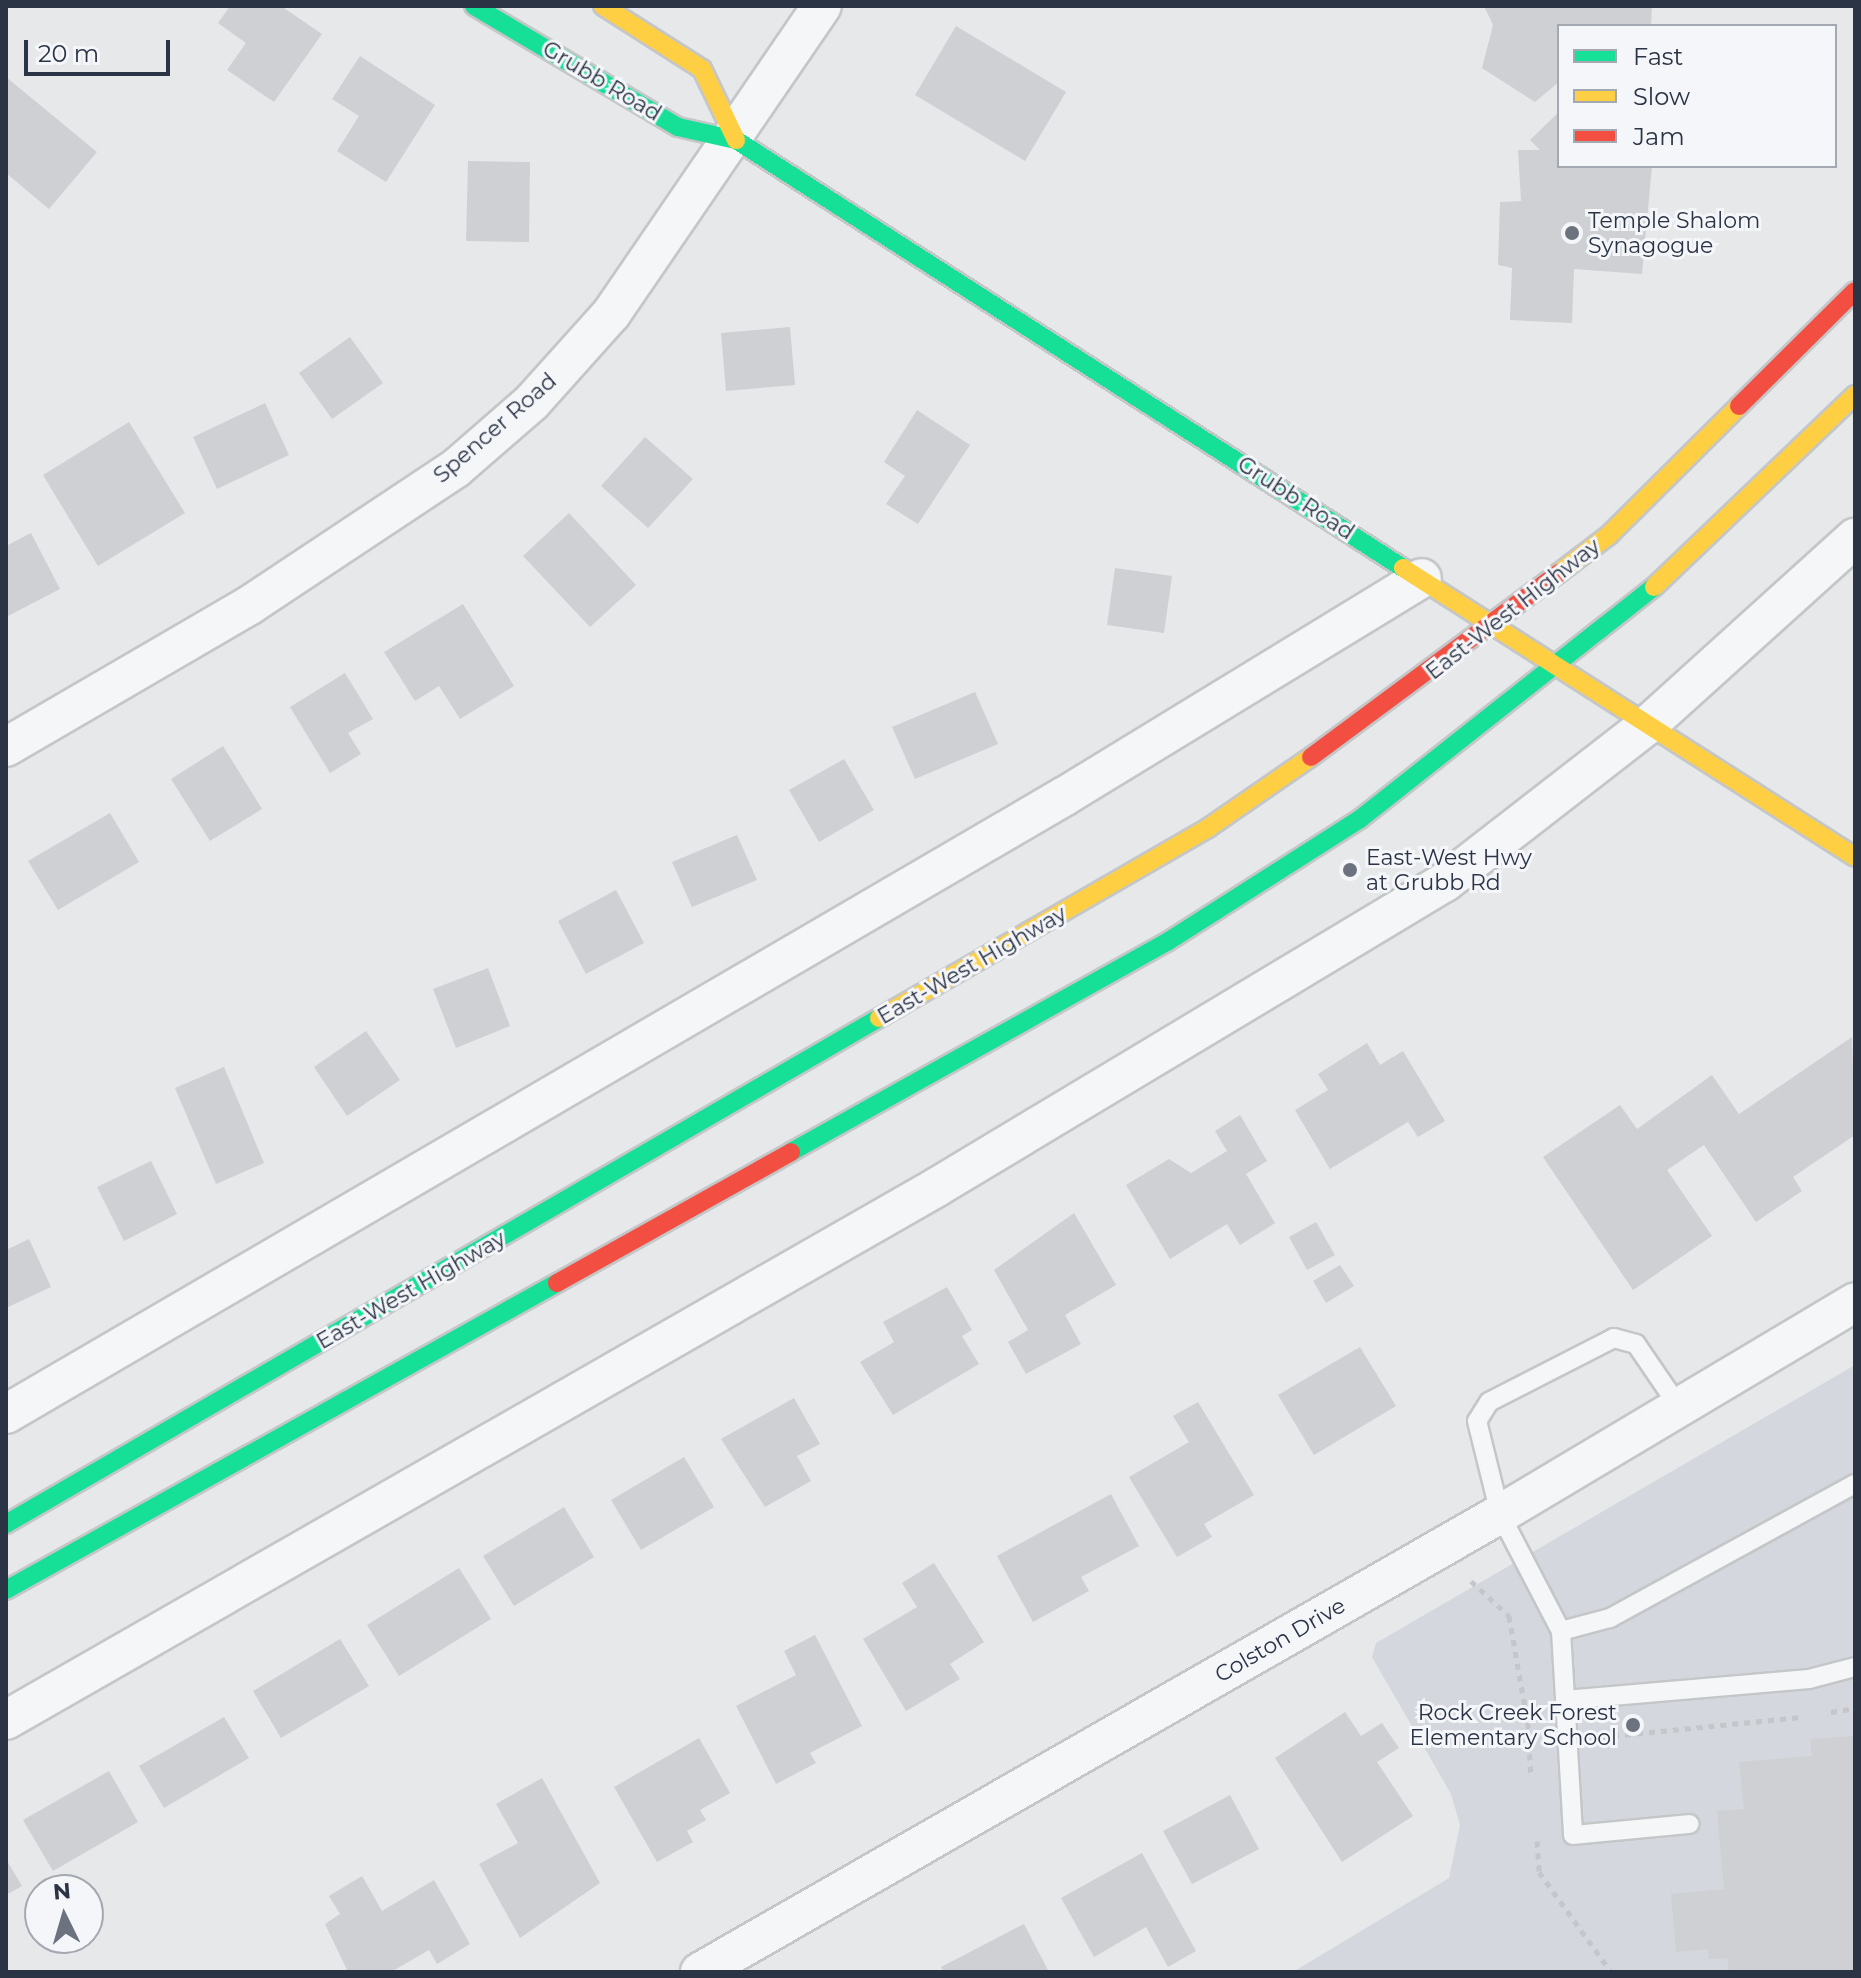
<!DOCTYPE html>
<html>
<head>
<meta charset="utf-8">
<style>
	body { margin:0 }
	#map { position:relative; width:1861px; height:1978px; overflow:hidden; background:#e6e8ea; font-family:Montserrat,sans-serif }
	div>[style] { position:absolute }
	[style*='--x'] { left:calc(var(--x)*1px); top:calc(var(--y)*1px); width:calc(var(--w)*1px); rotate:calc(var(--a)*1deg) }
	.built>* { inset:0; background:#d4d7dd }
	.building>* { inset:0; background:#ced0d3 }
	.path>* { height:5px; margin-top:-2.5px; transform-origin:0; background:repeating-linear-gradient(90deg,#c5c6ca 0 6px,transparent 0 12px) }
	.roads { filter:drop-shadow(2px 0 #c4c6c8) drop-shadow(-2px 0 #c4c6c8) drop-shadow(0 2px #c4c6c8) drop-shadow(0 -2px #c4c6c8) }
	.lane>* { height:18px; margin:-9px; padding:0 9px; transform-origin:9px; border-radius:9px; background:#f5f6f7 }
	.street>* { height:38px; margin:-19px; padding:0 19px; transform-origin:19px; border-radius:19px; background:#f5f6f7 }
	.fast>* { height:18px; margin:-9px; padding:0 9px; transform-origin:9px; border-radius:9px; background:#16e098 }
	.slow>* { height:18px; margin:-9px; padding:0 9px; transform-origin:9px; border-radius:9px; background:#ffcf43 }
	.jam>* { height:18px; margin:-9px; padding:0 9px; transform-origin:9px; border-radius:9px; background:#f24e42 }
	.dots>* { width:22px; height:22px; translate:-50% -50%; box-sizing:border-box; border:4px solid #f4f6f9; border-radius:50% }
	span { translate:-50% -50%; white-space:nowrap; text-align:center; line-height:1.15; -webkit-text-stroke:6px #f4f6f9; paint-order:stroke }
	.street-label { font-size:22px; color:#2b3445 }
	.poi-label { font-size:22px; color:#2b3445 }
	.left { translate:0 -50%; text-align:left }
	.right { translate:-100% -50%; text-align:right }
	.frame { position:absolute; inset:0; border:8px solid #2b3445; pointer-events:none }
	.legend { position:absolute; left:1557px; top:24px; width:280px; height:144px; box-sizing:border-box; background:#f4f6f9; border:2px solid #a4a8b1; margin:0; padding:10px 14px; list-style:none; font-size:24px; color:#2b3445 }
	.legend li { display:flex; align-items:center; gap:16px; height:40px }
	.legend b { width:40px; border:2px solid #a4a8b1 }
	.north { position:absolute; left:24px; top:1874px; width:80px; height:80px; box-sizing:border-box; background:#f4f6f9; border:2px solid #a4a8b1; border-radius:50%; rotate:355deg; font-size:22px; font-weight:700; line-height:32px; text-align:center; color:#2b3445 }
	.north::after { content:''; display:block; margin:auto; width:28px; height:36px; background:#6c737f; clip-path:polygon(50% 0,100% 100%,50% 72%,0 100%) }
	.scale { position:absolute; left:24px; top:40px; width:146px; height:36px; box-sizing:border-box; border:4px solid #2b3445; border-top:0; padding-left:10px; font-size:24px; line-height:28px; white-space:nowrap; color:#2b3445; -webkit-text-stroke:6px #f4f6f9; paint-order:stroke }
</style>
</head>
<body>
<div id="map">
	<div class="built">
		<i style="clip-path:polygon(1855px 1365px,1855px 1972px,1293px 1972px,1449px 1878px,1460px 1825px,1451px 1794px,1372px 1657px,1376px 1643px)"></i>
	</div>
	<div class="building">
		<i style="clip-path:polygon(230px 6px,281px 6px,322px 34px,274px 102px,227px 70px,246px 43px,218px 23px)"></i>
		<i style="clip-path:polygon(1484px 6px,1652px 6px,1651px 26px,1559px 26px,1559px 82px,1535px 102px,1482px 68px,1493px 25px)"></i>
		<i style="clip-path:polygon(956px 26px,1066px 92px,1025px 161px,915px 95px)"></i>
		<i style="clip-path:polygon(360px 56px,435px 105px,386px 182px,337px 151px,359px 116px,332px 99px)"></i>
		<i style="clip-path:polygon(6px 77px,97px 152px,49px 209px,6px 173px)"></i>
		<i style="clip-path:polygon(1559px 112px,1559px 166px,1652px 166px,1642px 274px,1574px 269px,1572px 323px,1510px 320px,1512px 268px,1498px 265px,1500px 202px,1521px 201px,1518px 150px,1540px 150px,1530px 140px)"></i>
		<i style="clip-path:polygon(468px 161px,530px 162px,529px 242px,466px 241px)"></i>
		<i style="clip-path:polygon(790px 327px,795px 385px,726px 391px,721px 333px)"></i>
		<i style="clip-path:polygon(350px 337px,383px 383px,332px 419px,299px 373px)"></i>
		<i style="clip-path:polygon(265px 403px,289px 455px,217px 489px,193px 437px)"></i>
		<i style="clip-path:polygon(917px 410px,970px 445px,918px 524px,886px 504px,905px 476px,884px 462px)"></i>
		<i style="clip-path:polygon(129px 422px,185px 513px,98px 566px,43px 475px)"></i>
		<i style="clip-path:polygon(645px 437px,693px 479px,648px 528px,601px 486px)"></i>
		<i style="clip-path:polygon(569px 513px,636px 585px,590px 627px,523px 556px)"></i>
		<i style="clip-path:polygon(31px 533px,60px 589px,6px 617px,6px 546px)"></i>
		<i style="clip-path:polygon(1115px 568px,1172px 576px,1164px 633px,1107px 625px)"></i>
		<i style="clip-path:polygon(463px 604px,514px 686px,460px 719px,439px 686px,415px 701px,384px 652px)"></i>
		<i style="clip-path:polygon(345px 673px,373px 719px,348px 733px,361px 754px,330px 773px,290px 707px)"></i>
		<i style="clip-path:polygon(975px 692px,998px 744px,915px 779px,892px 727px)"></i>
		<i style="clip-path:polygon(223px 746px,262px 809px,210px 841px,171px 779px)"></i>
		<i style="clip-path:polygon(844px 759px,874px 810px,819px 842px,789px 790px)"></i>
		<i style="clip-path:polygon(110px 813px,139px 862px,58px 910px,28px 861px)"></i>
		<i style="clip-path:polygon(737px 835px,757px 880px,692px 907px,672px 862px)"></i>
		<i style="clip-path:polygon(616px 890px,644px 943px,586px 974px,558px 921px)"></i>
		<i style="clip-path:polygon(488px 968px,510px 1026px,456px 1048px,433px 989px)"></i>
		<i style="clip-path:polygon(366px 1031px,400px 1080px,347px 1116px,314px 1067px)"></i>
		<i style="clip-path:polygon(1852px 1037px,1855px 1135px,1793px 1177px,1802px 1191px,1756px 1222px,1704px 1145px,1667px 1170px,1712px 1236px,1633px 1290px,1543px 1157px,1620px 1105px,1637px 1129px,1712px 1075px,1739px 1114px)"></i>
		<i style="clip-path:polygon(1367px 1043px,1380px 1065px,1403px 1051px,1445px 1121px,1418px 1137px,1408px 1122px,1330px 1169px,1295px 1110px,1328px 1090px,1318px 1074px)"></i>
		<i style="clip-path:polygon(224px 1067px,264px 1163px,216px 1184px,175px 1088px)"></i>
		<i style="clip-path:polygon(1240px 1115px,1267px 1161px,1246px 1174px,1275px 1223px,1240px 1245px,1227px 1224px,1170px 1259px,1126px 1185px,1169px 1159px,1191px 1173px,1227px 1151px,1215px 1131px)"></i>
		<i style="clip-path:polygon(151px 1161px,177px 1214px,124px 1241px,97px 1187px)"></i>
		<i style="clip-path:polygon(1074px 1213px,1116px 1285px,1065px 1315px,1081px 1344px,1026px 1374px,1008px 1342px,1028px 1330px,994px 1270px)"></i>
		<i style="clip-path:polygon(1316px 1222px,1335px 1255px,1307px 1270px,1289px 1237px)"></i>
		<i style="clip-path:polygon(29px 1239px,51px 1287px,6px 1308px,6px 1250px)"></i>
		<i style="clip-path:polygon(1340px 1265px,1354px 1286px,1326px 1303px,1313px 1281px)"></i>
		<i style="clip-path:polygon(947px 1287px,972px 1330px,962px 1336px,979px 1364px,893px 1415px,860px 1362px,894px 1342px,883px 1322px)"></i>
		<i style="clip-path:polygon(1360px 1347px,1396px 1406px,1314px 1455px,1278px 1395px)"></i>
		<i style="clip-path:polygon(794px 1398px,820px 1444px,797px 1456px,811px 1481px,765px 1507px,721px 1439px)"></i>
		<i style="clip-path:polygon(1198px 1402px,1254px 1495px,1204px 1524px,1212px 1537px,1177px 1557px,1129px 1477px,1189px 1442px,1173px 1416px)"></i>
		<i style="clip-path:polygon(684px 1457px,714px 1507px,641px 1550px,611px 1500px)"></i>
		<i style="clip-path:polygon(1111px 1494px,1139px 1546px,1081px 1577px,1089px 1591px,1033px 1622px,997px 1556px)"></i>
		<i style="clip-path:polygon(564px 1507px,594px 1557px,514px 1606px,483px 1556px)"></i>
		<i style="clip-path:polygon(934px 1563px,984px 1642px,950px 1664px,960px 1679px,906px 1711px,863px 1639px,917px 1607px,902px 1583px)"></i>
		<i style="clip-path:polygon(459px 1568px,491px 1619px,399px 1676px,367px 1625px)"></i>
		<i style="clip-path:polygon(815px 1635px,862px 1726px,810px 1753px,816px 1763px,776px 1784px,736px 1706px,796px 1675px,784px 1651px)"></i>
		<i style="clip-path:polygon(340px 1639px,369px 1686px,281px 1738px,253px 1691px)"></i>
		<i style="clip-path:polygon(1345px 1712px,1361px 1736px,1382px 1723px,1399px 1748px,1377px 1762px,1413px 1816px,1342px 1862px,1275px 1758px)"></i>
		<i style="clip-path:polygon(224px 1717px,249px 1758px,164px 1808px,139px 1766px)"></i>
		<i style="clip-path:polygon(1855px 1736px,1855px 1972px,1729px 1972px,1727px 1958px,1709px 1959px,1708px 1949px,1676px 1952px,1671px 1894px,1724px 1889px,1717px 1811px,1744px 1809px,1739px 1762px,1812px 1756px,1810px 1739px)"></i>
		<i style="clip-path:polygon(699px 1738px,730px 1793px,700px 1810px,706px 1820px,687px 1831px,693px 1842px,657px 1862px,614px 1787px)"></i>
		<i style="clip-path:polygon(109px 1771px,138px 1822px,53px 1871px,23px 1820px)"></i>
		<i style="clip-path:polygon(542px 1778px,600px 1883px,520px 1938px,479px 1864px,518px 1843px,496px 1804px)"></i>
		<i style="clip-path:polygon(1230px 1795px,1259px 1849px,1192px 1884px,1163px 1831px)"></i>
		<i style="clip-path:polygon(1142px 1853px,1196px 1951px,1168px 1967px,1146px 1927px,1094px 1957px,1061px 1898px)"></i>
		<i style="clip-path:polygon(6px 1859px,22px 1886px,6px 1895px)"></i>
		<i style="clip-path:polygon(362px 1876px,382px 1911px,434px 1880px,470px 1944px,437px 1964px,429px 1950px,391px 1972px,348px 1972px,325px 1924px,340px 1914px,329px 1896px)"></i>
		<i style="clip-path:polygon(1024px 1924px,1049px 1972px,943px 1972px,941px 1967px)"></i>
	</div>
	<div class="path">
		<i style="--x:1471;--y:1581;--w:52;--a:42.6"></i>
		<i style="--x:1509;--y:1616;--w:128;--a:80.1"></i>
		<i style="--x:1831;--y:1712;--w:24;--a:-9"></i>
		<i style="--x:1601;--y:1737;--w:202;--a:-5.7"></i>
		<i style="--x:1529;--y:1742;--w:34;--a:87"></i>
		<i style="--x:1537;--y:1841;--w:31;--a:86"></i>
		<i style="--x:1539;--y:1872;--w:123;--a:54.2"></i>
	</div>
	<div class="roads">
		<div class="lane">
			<i style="--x:1679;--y:1407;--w:76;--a:-124.3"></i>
			<i style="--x:1636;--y:1344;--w:23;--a:-165"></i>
			<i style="--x:1614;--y:1338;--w:140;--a:152.9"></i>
			<i style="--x:1489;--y:1402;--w:22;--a:122"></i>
			<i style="--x:1477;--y:1421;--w:96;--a:76.1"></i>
			<i style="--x:1500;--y:1514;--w:132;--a:62.5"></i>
			<i style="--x:1561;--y:1631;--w:204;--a:86.6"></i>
			<i style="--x:1573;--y:1835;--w:117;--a:-5.4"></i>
			<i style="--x:1561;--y:1631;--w:51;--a:-14.9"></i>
			<i style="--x:1610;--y:1618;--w:279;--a:-28.7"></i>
			<i style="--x:1565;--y:1700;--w:245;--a:-4.9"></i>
			<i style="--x:1809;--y:1679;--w:48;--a:-14.6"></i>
		</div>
		<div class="street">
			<i style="--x:6;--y:747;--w:282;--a:-30.2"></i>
			<i style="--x:250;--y:605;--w:246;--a:-33.6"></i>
			<i style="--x:455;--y:469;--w:102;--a:-41"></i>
			<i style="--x:532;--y:402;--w:118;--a:-48.1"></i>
			<i style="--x:611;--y:314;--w:373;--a:-55.6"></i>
			<i style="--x:6;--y:1414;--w:1226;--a:-30.27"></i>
			<i style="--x:1065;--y:796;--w:418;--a:-31.4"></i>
			<i style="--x:6;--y:1720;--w:1073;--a:-29.79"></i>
			<i style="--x:937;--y:1187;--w:593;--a:-30.98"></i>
			<i style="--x:1445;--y:882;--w:258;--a:-37.8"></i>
			<i style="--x:1649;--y:724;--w:278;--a:-42.1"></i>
			<i style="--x:700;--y:1972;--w:922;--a:-29.79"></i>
			<i style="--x:1500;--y:1514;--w:413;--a:-30.8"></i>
		</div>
		<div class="fast">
			<i style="--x:474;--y:6;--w:237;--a:30.7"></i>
			<i style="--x:678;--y:127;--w:59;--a:12.6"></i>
			<i style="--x:736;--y:140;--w:793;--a:32.69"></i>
			<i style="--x:791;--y:1152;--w:431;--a:-29.2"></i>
			<i style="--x:1167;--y:942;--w:229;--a:-32.5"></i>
			<i style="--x:1360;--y:819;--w:375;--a:-38.3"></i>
			<i style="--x:6;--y:1524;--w:1009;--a:-30.1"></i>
			<i style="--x:6;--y:1590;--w:631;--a:-29.13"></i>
		</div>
		<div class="slow">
			<i style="--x:603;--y:6;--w:117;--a:32.5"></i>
			<i style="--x:702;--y:69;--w:79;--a:64.4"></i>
			<i style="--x:1403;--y:568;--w:536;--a:32.59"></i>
			<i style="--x:1559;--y:573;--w:63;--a:-37.2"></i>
			<i style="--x:1609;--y:535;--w:183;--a:-44.8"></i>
			<i style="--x:1654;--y:587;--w:278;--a:-43.7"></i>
			<i style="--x:879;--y:1018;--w:380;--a:-30"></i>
			<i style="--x:1208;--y:828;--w:125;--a:-34.6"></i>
		</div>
		<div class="jam">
			<i style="--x:1739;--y:406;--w:163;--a:-44.8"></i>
			<i style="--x:1311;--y:757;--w:309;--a:-36.6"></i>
			<i style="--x:557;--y:1283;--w:268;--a:-29.2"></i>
		</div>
	</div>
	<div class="dots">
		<i style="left:1572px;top:233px;background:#6c737f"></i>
		<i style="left:1350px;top:870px;background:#6c737f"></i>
		<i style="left:1633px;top:1725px;background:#6c737f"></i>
	</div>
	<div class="street-label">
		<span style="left:602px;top:81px;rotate:31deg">Grubb Road</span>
		<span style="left:495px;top:428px;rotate:-41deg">Spencer Road</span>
		<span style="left:1296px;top:498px;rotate:33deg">Grubb Road</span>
		<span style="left:1513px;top:609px;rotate:-38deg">East-West Highway</span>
		<span style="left:972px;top:965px;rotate:-30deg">East-West Highway</span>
		<span style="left:411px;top:1290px;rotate:-30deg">East-West Highway</span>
		<span style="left:1280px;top:1640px;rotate:-30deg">Colston Drive</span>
	</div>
	<div class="poi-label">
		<span class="left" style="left:1588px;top:233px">Temple Shalom<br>Synagogue</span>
		<span class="left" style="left:1366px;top:870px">East-West Hwy<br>at Grubb Rd</span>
		<span class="right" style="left:1617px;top:1725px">Rock Creek Forest<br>Elementary School</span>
	</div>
	<div class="frame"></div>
	<ul class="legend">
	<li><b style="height:10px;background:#16e098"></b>Fast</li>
	<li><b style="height:10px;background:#ffcf43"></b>Slow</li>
	<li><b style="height:10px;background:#f24e42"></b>Jam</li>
	</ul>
	<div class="north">N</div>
	<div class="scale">20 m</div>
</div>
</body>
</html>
